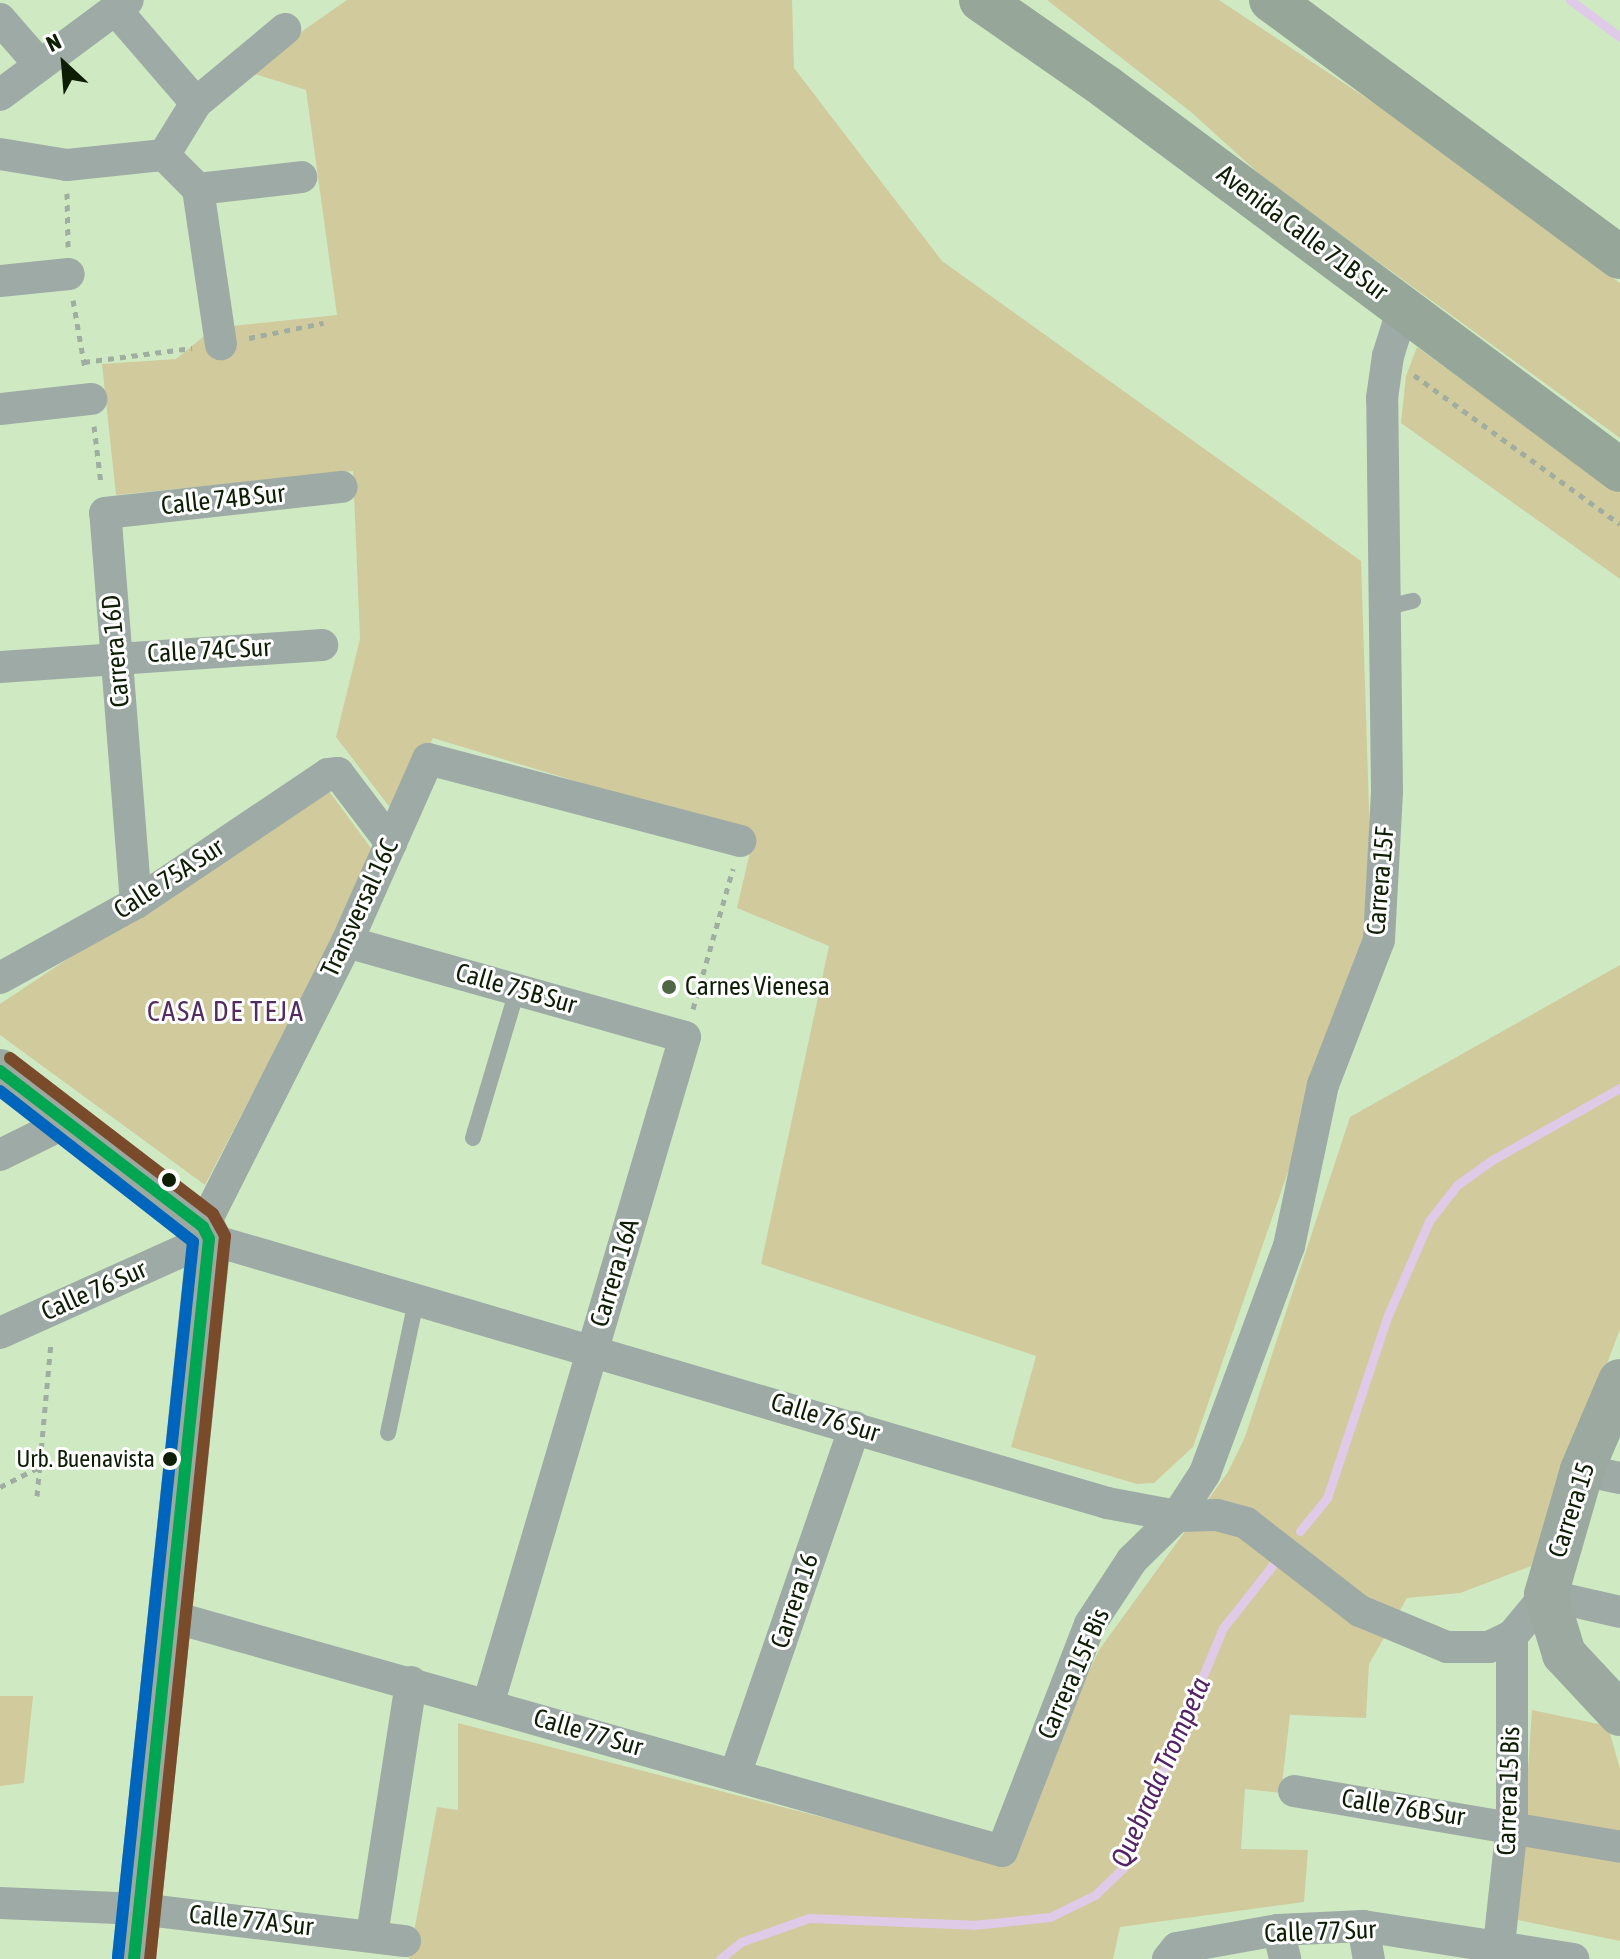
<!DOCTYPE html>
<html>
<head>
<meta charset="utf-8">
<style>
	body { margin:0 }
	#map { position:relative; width:1620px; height:1959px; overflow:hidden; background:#cfeac3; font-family:"Asap Condensed",sans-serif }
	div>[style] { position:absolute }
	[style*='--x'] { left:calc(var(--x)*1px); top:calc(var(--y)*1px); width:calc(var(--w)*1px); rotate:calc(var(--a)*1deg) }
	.green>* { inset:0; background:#d1ca9d }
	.stream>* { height:9px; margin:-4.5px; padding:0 4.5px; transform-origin:4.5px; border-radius:4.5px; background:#dfcae7 }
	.path>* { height:5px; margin-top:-2.5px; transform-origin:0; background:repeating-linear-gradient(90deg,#9faea0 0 6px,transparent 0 12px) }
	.lane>* { height:16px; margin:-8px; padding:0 8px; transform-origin:8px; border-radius:8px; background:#9eaaa5 }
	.street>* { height:32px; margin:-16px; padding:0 16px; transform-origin:16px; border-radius:16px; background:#9eaaa5 }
	.secondary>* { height:44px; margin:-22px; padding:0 22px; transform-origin:22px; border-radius:22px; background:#9ba9a0 }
	.highway>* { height:44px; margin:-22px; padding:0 22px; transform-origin:22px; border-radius:22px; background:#96a79a }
	.bus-1>* { height:12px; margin:-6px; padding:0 6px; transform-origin:6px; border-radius:6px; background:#00a651 }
	.bus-2>* { height:12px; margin:-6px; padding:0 6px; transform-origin:6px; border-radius:6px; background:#0065bd }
	.bus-3>* { height:12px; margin:-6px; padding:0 6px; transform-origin:6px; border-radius:6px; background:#7a4b2a }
	.dots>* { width:22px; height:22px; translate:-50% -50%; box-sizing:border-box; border:4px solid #fff; border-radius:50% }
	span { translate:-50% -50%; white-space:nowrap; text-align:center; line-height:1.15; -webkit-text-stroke:6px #fff; paint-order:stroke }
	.bus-label { font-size:24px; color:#0d1e04 }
	.right { translate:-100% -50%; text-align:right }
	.street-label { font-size:26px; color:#0d1e04 }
	.poi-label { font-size:26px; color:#0d1e04 }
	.left { translate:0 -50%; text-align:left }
	.neighbourhood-label { font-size:28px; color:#532c62; letter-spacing:2px }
	.water-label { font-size:28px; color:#542366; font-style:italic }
	.north { position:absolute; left:24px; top:24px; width:80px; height:80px; -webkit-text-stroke:6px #fff; paint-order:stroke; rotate:334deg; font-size:22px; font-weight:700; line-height:32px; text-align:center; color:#0d1e04 }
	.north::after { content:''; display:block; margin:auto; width:28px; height:36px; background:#0d1e04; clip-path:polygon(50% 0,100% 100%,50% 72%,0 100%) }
</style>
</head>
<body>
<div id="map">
	<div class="green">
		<i style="clip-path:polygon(347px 0,792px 0,794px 68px,942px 261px,1361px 561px,1372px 901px,1356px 975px,1193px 1447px,1154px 1483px,1137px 1484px,1011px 1447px,1036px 1356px,761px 1264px,829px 946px,737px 908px,754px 835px,433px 738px,395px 814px,336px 737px,360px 639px,353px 471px,116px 495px,102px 364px,176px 359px,214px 328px,337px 315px,306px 90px,245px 71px)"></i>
		<i style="clip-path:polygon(1047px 0,1219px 0,1407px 125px,1620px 283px,1620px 438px,1266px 180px,1191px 112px)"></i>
		<i style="clip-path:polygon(1417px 347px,1620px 493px,1620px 579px,1401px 423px,1406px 376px)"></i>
		<i style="clip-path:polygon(326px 787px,376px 855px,205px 1185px,0 1035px,0 1004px)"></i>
		<i style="clip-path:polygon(1620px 965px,1620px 1329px,1531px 1566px,1460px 1593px,1407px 1598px,1369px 1664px,1366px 1718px,1290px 1715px,1281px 1793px,1245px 1789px,1241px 1849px,1308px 1850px,1304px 1902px,1120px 1927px,1113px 1959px,409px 1959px,437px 1807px,458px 1810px,458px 1723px,999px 1863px,1099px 1650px,1228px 1472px,1245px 1437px,1350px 1117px)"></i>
		<i style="clip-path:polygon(0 1696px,33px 1696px,24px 1783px,0 1786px)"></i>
		<i style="clip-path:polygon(1532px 1710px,1608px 1726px,1620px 1769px,1620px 1941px,1518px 1920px)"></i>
	</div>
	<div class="stream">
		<i style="--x:1570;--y:0;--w:62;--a:36.5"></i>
		<i style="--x:1300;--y:1531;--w:43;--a:-50.7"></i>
		<i style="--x:1327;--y:1498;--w:193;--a:-71.6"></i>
		<i style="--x:1388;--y:1315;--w:103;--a:-66.4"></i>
		<i style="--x:1429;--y:1221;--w:46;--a:-52.1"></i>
		<i style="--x:1457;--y:1185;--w:43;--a:-35.5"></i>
		<i style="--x:1492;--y:1160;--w:147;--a:-29.4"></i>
		<i style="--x:720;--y:1959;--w:27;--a:-39"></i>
		<i style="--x:741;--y:1942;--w:72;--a:-19.4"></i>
		<i style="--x:809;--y:1918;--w:164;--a:2.4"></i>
		<i style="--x:973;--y:1925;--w:77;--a:-5.9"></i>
		<i style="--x:1050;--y:1917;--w:50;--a:-26.1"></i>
		<i style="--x:1095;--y:1895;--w:39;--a:-44"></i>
		<i style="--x:1123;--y:1868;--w:260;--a:-67.4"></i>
		<i style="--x:1223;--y:1628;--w:85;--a:-51.7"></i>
	</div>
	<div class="path">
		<i style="--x:67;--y:193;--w:54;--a:88.9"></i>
		<i style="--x:73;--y:300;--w:70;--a:80.1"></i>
		<i style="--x:249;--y:338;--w:76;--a:-11.5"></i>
		<i style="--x:84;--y:362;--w:109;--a:-7.4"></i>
		<i style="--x:1414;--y:375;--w:254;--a:35.9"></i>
		<i style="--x:94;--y:426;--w:58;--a:83.1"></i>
		<i style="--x:693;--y:1009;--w:146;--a:-74.1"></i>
		<i style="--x:0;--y:1487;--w:44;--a:-27.1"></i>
		<i style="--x:37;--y:1496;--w:156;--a:-84.8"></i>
	</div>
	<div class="lane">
		<i style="--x:1384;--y:608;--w:30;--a:-14"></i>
		<i style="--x:473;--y:1138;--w:154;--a:-73.4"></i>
		<i style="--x:388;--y:1433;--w:139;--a:-78"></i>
	</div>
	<div class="street">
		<i style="--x:115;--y:9;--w:124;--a:49.2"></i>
		<i style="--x:0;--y:19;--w:61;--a:49"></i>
		<i style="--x:0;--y:95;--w:159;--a:-36.6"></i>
		<i style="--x:0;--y:154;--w:68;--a:9.3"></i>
		<i style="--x:67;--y:165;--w:98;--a:-5.9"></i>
		<i style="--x:164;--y:155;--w:48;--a:45"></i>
		<i style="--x:198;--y:189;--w:157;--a:81.6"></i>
		<i style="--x:164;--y:155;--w:61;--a:-58.4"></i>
		<i style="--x:196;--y:103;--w:116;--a:-39.7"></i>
		<i style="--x:198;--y:189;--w:104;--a:-6.6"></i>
		<i style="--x:0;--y:281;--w:69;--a:-5.8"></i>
		<i style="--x:0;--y:409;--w:92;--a:-6.3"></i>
		<i style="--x:0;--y:667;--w:323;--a:-3.9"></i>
		<i style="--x:136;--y:903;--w:391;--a:-94.5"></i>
		<i style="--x:105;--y:513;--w:238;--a:-6.3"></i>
		<i style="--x:347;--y:942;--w:351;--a:15.7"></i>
		<i style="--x:685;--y:1037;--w:696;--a:106.43"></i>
		<i style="--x:0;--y:978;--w:155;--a:-28.9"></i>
		<i style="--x:136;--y:903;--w:231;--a:-33.9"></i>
		<i style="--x:328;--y:774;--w:10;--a:-6"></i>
		<i style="--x:338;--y:773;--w:88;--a:52.9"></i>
		<i style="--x:0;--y:1155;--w:75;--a:-26.2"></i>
		<i style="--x:203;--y:1227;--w:319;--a:-63.2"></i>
		<i style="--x:347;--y:942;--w:200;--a:-66.1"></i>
		<i style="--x:428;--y:759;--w:323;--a:14.7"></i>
		<i style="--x:0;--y:1333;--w:229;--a:-24.2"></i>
		<i style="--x:209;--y:1239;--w:936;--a:16.38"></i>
		<i style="--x:1107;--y:1503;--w:71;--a:10.5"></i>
		<i style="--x:1177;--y:1516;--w:40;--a:-1.4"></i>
		<i style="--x:1217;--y:1515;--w:30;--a:15"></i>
		<i style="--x:1246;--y:1523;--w:144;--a:37.7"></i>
		<i style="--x:1360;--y:1611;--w:94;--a:22.5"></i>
		<i style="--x:1447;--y:1647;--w:42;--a:0"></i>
		<i style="--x:1489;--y:1647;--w:25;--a:-26"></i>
		<i style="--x:1512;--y:1636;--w:53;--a:-50.3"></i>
		<i style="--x:1546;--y:1595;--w:76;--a:12.9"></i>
		<i style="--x:1582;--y:1470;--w:39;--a:12"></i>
		<i style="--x:173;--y:1617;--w:861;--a:15.76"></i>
		<i style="--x:1002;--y:1851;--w:243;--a:-68.8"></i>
		<i style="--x:1090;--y:1624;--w:77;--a:-56.7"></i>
		<i style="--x:1132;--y:1560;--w:63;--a:-44.4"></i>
		<i style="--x:1177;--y:1516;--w:51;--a:-56.9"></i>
		<i style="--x:1205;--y:1473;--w:242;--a:-69.7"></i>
		<i style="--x:1289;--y:1246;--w:165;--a:-78.1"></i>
		<i style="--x:1323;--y:1085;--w:155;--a:-68.9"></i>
		<i style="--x:1379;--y:940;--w:149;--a:-86.9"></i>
		<i style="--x:1387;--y:791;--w:393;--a:-90.7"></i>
		<i style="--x:1382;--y:398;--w:42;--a:-81.9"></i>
		<i style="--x:1388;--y:356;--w:50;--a:-72.6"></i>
		<i style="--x:735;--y:1775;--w:368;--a:-71"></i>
		<i style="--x:1294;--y:1791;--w:331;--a:9.7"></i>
		<i style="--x:0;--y:1903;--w:140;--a:2.5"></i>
		<i style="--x:140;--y:1909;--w:267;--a:6.9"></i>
		<i style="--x:1363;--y:1926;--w:34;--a:80"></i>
		<i style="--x:1278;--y:1930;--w:30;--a:76"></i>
		<i style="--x:372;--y:1935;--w:256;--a:-81.2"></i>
		<i style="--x:1499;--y:1945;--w:120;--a:-83.8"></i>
		<i style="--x:1512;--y:1826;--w:190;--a:-90"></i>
		<i style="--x:1168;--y:1959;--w:14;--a:-51"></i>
		<i style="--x:1177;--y:1948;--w:103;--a:-10.1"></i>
		<i style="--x:1278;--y:1930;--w:85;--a:-2.7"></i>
		<i style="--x:1363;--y:1926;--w:213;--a:8.9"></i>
	</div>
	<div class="secondary">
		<i style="--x:0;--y:1071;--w:256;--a:37.5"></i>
		<i style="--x:203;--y:1227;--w:13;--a:63"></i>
		<i style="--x:209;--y:1239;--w:724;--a:95.95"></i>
		<i style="--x:1620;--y:1381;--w:97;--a:113.1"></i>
		<i style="--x:1582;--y:1470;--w:130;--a:106.1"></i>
		<i style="--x:1546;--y:1595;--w:62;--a:73"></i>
		<i style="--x:1564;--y:1654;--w:82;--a:47"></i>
	</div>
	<div class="highway">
		<i style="--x:981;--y:0;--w:152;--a:34.8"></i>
		<i style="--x:1106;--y:87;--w:641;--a:36.69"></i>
		<i style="--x:1271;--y:0;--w:433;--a:36.4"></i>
	</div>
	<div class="bus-1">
		<i style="--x:0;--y:1071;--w:256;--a:37.5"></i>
		<i style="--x:203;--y:1227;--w:13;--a:63"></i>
		<i style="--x:209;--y:1239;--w:724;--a:95.95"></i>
	</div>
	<div class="bus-2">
		<i style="--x:0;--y:1091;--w:245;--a:38"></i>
		<i style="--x:193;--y:1242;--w:719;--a:95.99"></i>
	</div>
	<div class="bus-3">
		<i style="--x:10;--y:1058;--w:256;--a:37.5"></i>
		<i style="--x:213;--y:1214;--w:25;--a:61"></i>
		<i style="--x:225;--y:1236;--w:727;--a:95.92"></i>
	</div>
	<div class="dots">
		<i style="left:669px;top:987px;background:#516547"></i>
		<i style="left:169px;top:1180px;background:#0d1e04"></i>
		<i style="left:170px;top:1459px;background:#0d1e04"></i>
	</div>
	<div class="bus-label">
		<span class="right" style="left:155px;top:1459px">Urb. Buenavista</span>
	</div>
	<div class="street-label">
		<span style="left:1302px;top:233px;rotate:37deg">Avenida Calle 71B Sur</span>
		<span style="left:223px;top:500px;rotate:-6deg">Calle 74B Sur</span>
		<span style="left:116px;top:651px;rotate:-95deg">Carrera 16D</span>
		<span style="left:209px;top:651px;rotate:-3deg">Calle 74C Sur</span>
		<span style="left:169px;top:879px;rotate:-33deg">Calle 75A Sur</span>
		<span style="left:1381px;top:881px;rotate:-85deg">Carrera 15F</span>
		<span style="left:360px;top:908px;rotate:-65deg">Transversal 16C</span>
		<span style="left:516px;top:989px;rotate:16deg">Calle 75B Sur</span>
		<span style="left:615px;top:1273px;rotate:-73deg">Carrera 16A</span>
		<span style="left:94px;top:1291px;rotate:-24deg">Calle 76 Sur</span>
		<span style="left:825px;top:1418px;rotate:17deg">Calle 76 Sur</span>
		<span style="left:1572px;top:1510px;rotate:-72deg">Carrera 15</span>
		<span style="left:795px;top:1601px;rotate:-71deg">Carrera 16</span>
		<span style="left:1074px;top:1674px;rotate:-66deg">Carrera 15F Bis</span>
		<span style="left:588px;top:1733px;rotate:16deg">Calle 77 Sur</span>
		<span style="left:1509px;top:1791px;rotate:-88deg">Carrera 15 Bis</span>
		<span style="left:1403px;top:1808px;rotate:9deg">Calle 76B Sur</span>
		<span style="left:251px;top:1921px;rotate:6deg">Calle 77A Sur</span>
		<span style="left:1320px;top:1932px;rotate:-2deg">Calle 77 Sur</span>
	</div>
	<div class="poi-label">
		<span class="left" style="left:685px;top:987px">Carnes Vienesa</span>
	</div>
	<div class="neighbourhood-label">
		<span style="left:226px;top:1011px">CASA DE TEJA</span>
	</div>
	<div class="water-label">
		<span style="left:1160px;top:1772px;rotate:-66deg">Quebrada Trompeta</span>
	</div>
	<div class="north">N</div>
</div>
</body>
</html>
